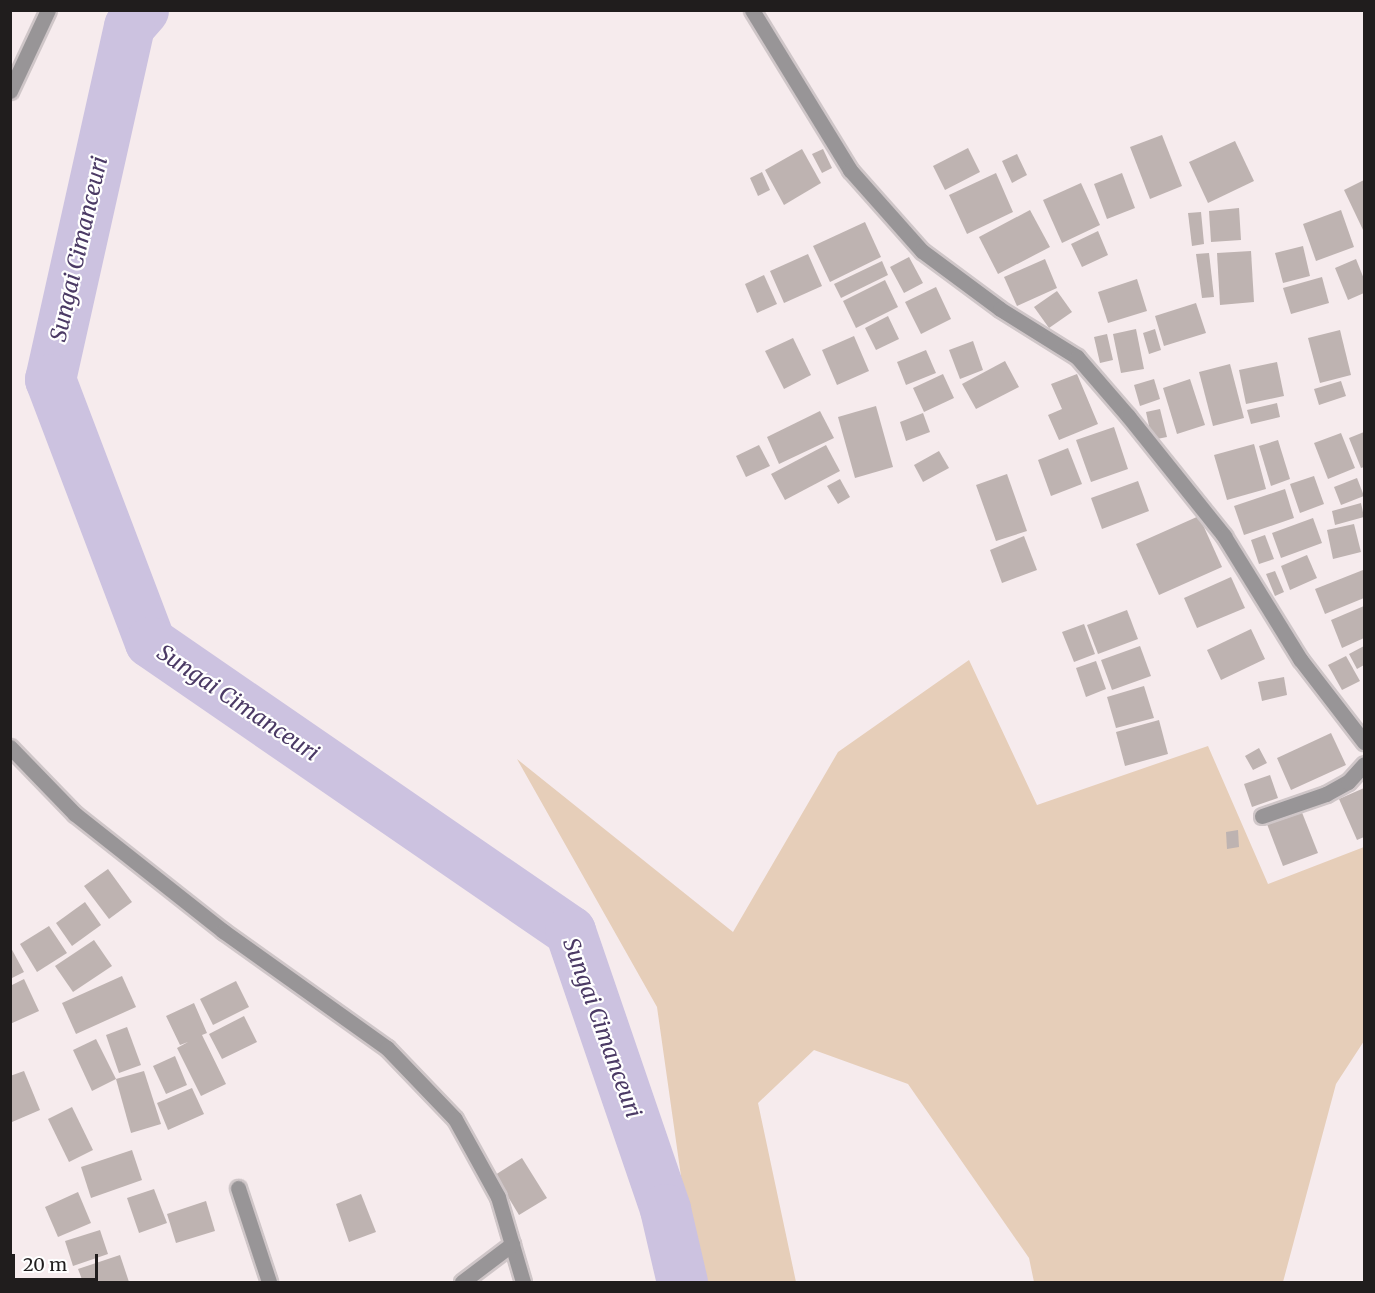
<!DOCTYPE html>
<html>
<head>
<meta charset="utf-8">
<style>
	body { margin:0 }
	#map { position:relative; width:1375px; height:1293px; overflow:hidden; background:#f6ebed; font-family:Merriweather,serif }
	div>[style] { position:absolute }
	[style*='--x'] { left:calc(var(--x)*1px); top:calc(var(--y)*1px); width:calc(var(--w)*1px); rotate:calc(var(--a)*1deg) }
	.green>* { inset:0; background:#e6ceb9 }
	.river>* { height:51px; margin:-25.5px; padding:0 25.5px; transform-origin:25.5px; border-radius:25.5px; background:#ccc2e0 }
	.building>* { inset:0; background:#beb3b1 }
	.roads { filter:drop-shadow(2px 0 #cfc6c8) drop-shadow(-2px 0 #cfc6c8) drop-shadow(0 2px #cfc6c8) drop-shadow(0 -2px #cfc6c8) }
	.minor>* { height:15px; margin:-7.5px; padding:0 7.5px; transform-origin:7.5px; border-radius:7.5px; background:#989597 }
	span { translate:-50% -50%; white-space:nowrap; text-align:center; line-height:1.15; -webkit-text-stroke:4.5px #fff; paint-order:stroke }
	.water-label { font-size:22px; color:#4b3a65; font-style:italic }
	.frame { position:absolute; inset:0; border:12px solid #201d1d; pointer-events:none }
	.scale { position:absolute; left:12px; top:1254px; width:86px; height:27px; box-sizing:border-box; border:3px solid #201d1d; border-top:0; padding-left:8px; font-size:18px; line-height:21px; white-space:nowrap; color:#201d1d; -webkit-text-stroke:4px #fff; paint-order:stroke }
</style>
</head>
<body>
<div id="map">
	<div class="green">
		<i style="clip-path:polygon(969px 660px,1037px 805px,1208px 746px,1268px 884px,1364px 847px,1364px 1041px,1336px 1084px,1283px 1282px,1034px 1282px,1029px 1258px,908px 1084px,814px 1050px,758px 1103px,796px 1282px,696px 1282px,657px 1007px,517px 759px,733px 932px,838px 752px)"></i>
	</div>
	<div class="river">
		<i style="--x:143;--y:10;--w:21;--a:131"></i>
		<i style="--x:129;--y:26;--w:362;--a:102.6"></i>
		<i style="--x:50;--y:379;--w:281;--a:69.2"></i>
		<i style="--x:150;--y:642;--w:510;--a:34.53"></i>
		<i style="--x:570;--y:931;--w:294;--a:71.1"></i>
		<i style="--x:665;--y:1209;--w:75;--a:76.9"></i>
	</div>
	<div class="building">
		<i style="clip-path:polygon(1162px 135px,1182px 186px,1150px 199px,1130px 147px)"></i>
		<i style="clip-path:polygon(1235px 141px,1254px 181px,1208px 203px,1189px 162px)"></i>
		<i style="clip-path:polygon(968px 148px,980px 172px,945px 190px,933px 166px)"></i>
		<i style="clip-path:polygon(802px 149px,821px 183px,784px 205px,765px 170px)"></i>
		<i style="clip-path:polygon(823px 149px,832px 168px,822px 173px,812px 154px)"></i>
		<i style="clip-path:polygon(1017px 154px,1027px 175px,1012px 183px,1002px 161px)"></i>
		<i style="clip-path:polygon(762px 172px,770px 190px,758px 196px,750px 178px)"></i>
		<i style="clip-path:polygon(996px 173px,1013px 212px,967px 234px,949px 195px)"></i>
		<i style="clip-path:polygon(1122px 173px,1135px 208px,1107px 219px,1094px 184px)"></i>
		<i style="clip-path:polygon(1364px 180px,1364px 232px,1344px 190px)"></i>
		<i style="clip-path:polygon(1081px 183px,1100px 225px,1062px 243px,1043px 200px)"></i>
		<i style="clip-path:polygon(1239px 208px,1241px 240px,1211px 242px,1209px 211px)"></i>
		<i style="clip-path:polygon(1030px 210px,1050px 247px,998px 274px,979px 237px)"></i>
		<i style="clip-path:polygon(1341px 210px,1354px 247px,1316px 261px,1303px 224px)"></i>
		<i style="clip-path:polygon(1201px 212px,1204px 244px,1192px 246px,1188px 213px)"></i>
		<i style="clip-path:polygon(865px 222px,881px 257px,830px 282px,813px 246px)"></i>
		<i style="clip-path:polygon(1098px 231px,1108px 255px,1082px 267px,1071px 244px)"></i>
		<i style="clip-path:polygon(1303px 246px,1310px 276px,1283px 283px,1275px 253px)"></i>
		<i style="clip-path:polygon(1251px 251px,1254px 302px,1220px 305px,1217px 253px)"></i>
		<i style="clip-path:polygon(1209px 253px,1214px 297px,1202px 298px,1196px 254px)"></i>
		<i style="clip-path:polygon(808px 254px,822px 286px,784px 303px,770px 271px)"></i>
		<i style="clip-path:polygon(909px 257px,923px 283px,904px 293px,890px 267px)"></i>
		<i style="clip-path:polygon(1045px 259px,1057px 288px,1017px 306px,1004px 277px)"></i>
		<i style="clip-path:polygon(1356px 259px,1364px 279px,1364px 293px,1348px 300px,1335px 268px)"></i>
		<i style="clip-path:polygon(882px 261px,888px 275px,841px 298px,834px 284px)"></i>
		<i style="clip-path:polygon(764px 275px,777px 304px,757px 313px,745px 284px)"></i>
		<i style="clip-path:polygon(1322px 277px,1329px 303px,1291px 314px,1283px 288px)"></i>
		<i style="clip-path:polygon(1137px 279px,1147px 311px,1108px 323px,1098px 292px)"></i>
		<i style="clip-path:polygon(885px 280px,898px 307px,856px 328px,843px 301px)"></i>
		<i style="clip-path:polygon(936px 287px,951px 319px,921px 334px,905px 302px)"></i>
		<i style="clip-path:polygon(1057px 291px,1072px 312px,1049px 328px,1034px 307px)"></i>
		<i style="clip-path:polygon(1196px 303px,1206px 333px,1164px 346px,1155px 316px)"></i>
		<i style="clip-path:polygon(888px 316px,899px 339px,876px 350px,865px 328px)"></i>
		<i style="clip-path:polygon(1136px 329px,1144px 369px,1121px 373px,1113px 334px)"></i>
		<i style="clip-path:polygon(1155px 329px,1161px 350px,1149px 354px,1143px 333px)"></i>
		<i style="clip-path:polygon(1340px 330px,1351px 375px,1320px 383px,1308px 338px)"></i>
		<i style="clip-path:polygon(1107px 334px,1113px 360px,1100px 363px,1094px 337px)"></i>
		<i style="clip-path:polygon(854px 336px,869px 371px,837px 385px,822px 350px)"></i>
		<i style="clip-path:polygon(793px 338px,811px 375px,784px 389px,765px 351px)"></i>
		<i style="clip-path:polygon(973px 341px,983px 370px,960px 379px,949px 350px)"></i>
		<i style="clip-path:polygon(926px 350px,936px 373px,906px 385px,897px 362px)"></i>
		<i style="clip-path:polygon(1005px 361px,1019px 387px,976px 409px,962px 384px)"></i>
		<i style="clip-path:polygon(1277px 362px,1284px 396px,1246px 404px,1239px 370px)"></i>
		<i style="clip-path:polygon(1230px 364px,1244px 418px,1213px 426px,1199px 372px)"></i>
		<i style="clip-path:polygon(943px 374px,954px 398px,924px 412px,913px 388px)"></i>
		<i style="clip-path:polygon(1077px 374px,1098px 424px,1059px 440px,1048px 415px,1062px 409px,1051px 384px)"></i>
		<i style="clip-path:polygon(1154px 379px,1160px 399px,1140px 406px,1134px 385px)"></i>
		<i style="clip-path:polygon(1190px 379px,1205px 425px,1177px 434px,1163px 388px)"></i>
		<i style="clip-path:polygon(1341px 381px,1346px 396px,1319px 405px,1314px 389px)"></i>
		<i style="clip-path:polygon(1277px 403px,1280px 417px,1251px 424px,1247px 410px)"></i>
		<i style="clip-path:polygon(876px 406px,893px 467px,855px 478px,838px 417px)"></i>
		<i style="clip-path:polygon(1160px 409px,1167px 437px,1152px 440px,1146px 412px)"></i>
		<i style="clip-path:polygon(820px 411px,834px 438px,779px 464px,767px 437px)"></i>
		<i style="clip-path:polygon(923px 413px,930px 432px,906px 441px,900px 422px)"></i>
		<i style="clip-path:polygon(1114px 427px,1128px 469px,1091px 482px,1076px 440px)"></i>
		<i style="clip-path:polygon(1364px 432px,1364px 467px,1361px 468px,1349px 438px)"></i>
		<i style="clip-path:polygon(1341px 433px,1355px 468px,1328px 479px,1314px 443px)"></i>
		<i style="clip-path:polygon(1278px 440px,1290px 479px,1271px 486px,1259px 446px)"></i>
		<i style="clip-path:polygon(1254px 444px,1266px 489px,1227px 500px,1214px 455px)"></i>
		<i style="clip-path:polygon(759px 445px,770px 466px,746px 477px,736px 456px)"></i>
		<i style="clip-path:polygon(826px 445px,840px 471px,785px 500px,771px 474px)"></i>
		<i style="clip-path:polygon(1068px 448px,1082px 484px,1051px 496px,1038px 460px)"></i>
		<i style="clip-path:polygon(939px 451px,949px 468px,923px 482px,914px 465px)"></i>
		<i style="clip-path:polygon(1007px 474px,1027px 531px,996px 541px,976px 485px)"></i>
		<i style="clip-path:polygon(1314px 476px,1324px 504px,1300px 513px,1290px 484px)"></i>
		<i style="clip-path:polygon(1357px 478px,1364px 496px,1341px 505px,1334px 487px)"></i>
		<i style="clip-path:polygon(840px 479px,850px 497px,838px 504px,827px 486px)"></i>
		<i style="clip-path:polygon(1138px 481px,1149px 511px,1102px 529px,1091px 498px)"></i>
		<i style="clip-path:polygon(1285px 489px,1294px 518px,1244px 535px,1234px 506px)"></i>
		<i style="clip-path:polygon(1361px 503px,1364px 517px,1335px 525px,1332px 511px)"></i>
		<i style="clip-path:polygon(1199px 516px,1222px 567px,1159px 595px,1136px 544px)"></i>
		<i style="clip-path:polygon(1313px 518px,1322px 543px,1281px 558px,1272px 533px)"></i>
		<i style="clip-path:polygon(1354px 524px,1361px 552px,1333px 559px,1327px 530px)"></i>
		<i style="clip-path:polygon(1265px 535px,1274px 559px,1259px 564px,1251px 540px)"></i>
		<i style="clip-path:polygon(1024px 536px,1037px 570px,1002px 583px,990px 550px)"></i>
		<i style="clip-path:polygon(1307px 555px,1317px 578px,1290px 590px,1281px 566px)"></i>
		<i style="clip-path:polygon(1363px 570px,1364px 598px,1325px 614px,1315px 589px)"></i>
		<i style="clip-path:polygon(1275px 571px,1284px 592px,1275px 596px,1266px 574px)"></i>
		<i style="clip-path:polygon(1231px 577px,1245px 608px,1197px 628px,1184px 598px)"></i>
		<i style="clip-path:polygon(1364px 606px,1364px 638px,1342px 648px,1331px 620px)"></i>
		<i style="clip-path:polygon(1127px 610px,1138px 639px,1098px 654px,1087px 625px)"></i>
		<i style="clip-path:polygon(1084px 624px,1095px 654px,1074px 662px,1062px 632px)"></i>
		<i style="clip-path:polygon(1251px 629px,1265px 659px,1221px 680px,1207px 650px)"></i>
		<i style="clip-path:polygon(1140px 646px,1151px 676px,1112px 690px,1101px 660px)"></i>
		<i style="clip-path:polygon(1364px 646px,1364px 665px,1357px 669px,1349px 654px)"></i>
		<i style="clip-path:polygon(1346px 656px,1360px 681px,1342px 690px,1328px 665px)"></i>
		<i style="clip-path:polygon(1096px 661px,1106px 689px,1086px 697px,1076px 668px)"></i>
		<i style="clip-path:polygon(1284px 677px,1287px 695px,1262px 701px,1258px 682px)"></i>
		<i style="clip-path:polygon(1144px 686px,1154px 718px,1116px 728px,1107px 697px)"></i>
		<i style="clip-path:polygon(1159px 720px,1168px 754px,1125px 766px,1116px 732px)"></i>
		<i style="clip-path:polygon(1331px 733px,1346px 765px,1291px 790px,1277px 758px)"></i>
		<i style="clip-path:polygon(1259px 748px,1267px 763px,1253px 770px,1245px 756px)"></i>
		<i style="clip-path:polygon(1270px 775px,1278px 798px,1252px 807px,1244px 784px)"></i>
		<i style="clip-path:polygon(1364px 788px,1364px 837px,1357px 840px,1339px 799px)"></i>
		<i style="clip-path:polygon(1301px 810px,1318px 853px,1283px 866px,1267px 824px)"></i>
		<i style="clip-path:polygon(1238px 830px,1239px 847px,1227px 849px,1226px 832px)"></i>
		<i style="clip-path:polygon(108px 869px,132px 902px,109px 919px,84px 886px)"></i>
		<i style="clip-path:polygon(85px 902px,101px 925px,72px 946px,56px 923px)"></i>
		<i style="clip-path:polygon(49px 926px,67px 953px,37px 972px,20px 944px)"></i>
		<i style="clip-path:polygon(94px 940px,112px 966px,73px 992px,55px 966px)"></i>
		<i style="clip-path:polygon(10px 946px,24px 972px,10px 979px)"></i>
		<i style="clip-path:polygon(122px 976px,136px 1007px,76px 1034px,62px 1003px)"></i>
		<i style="clip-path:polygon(24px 979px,39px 1011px,10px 1024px,10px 986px)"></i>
		<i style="clip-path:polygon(236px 981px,249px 1007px,213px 1025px,200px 999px)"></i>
		<i style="clip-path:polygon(194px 1003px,207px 1033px,202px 1035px,226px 1084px,201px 1096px,177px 1048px,188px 1042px,180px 1045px,166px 1016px)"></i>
		<i style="clip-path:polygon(244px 1016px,257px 1042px,222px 1059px,209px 1034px)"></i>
		<i style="clip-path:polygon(127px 1027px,141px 1065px,119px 1073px,106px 1035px)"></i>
		<i style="clip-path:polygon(96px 1039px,116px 1079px,92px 1091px,73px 1050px)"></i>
		<i style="clip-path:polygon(175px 1056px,187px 1085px,166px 1094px,153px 1066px)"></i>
		<i style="clip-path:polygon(24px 1071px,40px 1110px,12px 1122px,10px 1076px)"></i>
		<i style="clip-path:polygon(144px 1071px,161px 1124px,131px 1133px,116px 1079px)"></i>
		<i style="clip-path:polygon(192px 1088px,204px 1114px,168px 1130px,157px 1103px)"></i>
		<i style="clip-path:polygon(72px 1107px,93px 1150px,69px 1162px,48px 1119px)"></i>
		<i style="clip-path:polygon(132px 1150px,142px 1180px,91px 1198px,81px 1167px)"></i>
		<i style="clip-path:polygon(522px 1158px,547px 1198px,519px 1215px,495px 1175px)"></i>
		<i style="clip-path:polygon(154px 1189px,167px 1223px,139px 1233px,127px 1198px)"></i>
		<i style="clip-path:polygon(78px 1192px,91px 1223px,58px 1237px,45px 1207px)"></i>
		<i style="clip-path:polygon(361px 1194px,376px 1232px,349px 1242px,336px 1204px)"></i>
		<i style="clip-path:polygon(206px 1201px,215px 1231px,176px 1243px,167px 1214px)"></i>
		<i style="clip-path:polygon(100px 1230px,108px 1254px,73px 1266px,65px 1241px)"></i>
		<i style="clip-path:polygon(120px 1255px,129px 1282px,83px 1282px,78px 1269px)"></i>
	</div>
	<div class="roads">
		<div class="minor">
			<i style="--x:752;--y:10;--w:188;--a:58.5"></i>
			<i style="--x:850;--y:170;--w:108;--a:48.4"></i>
			<i style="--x:922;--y:251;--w:97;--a:36.6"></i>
			<i style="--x:1000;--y:309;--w:91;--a:31.9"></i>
			<i style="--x:1077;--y:357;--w:78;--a:49.2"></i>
			<i style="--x:1128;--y:416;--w:154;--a:51.3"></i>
			<i style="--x:1224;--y:536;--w:145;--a:58.3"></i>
			<i style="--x:1300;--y:659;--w:105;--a:52.4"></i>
			<i style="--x:10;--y:91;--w:89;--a:-64.9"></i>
			<i style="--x:10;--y:747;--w:93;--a:45.9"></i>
			<i style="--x:75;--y:814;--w:189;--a:38.3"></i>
			<i style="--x:223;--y:931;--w:201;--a:35.5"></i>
			<i style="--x:387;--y:1048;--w:98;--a:46.2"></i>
			<i style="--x:455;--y:1119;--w:89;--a:61.1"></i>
			<i style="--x:498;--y:1197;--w:89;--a:73.6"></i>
			<i style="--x:1262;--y:816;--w:68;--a:-19"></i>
			<i style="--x:1326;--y:794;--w:25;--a:-29"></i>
			<i style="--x:1348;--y:782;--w:24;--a:-48"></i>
			<i style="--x:238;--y:1188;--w:99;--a:71.7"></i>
			<i style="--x:462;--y:1282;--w:63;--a:-37.2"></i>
		</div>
	</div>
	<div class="water-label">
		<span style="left:79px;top:249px;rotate:-77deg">Sungai Cimanceuri</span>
		<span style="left:238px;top:703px;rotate:34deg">Sungai Cimanceuri</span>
		<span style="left:602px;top:1028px;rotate:70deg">Sungai Cimanceuri</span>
	</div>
	<div class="frame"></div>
	<div class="scale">20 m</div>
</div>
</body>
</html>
